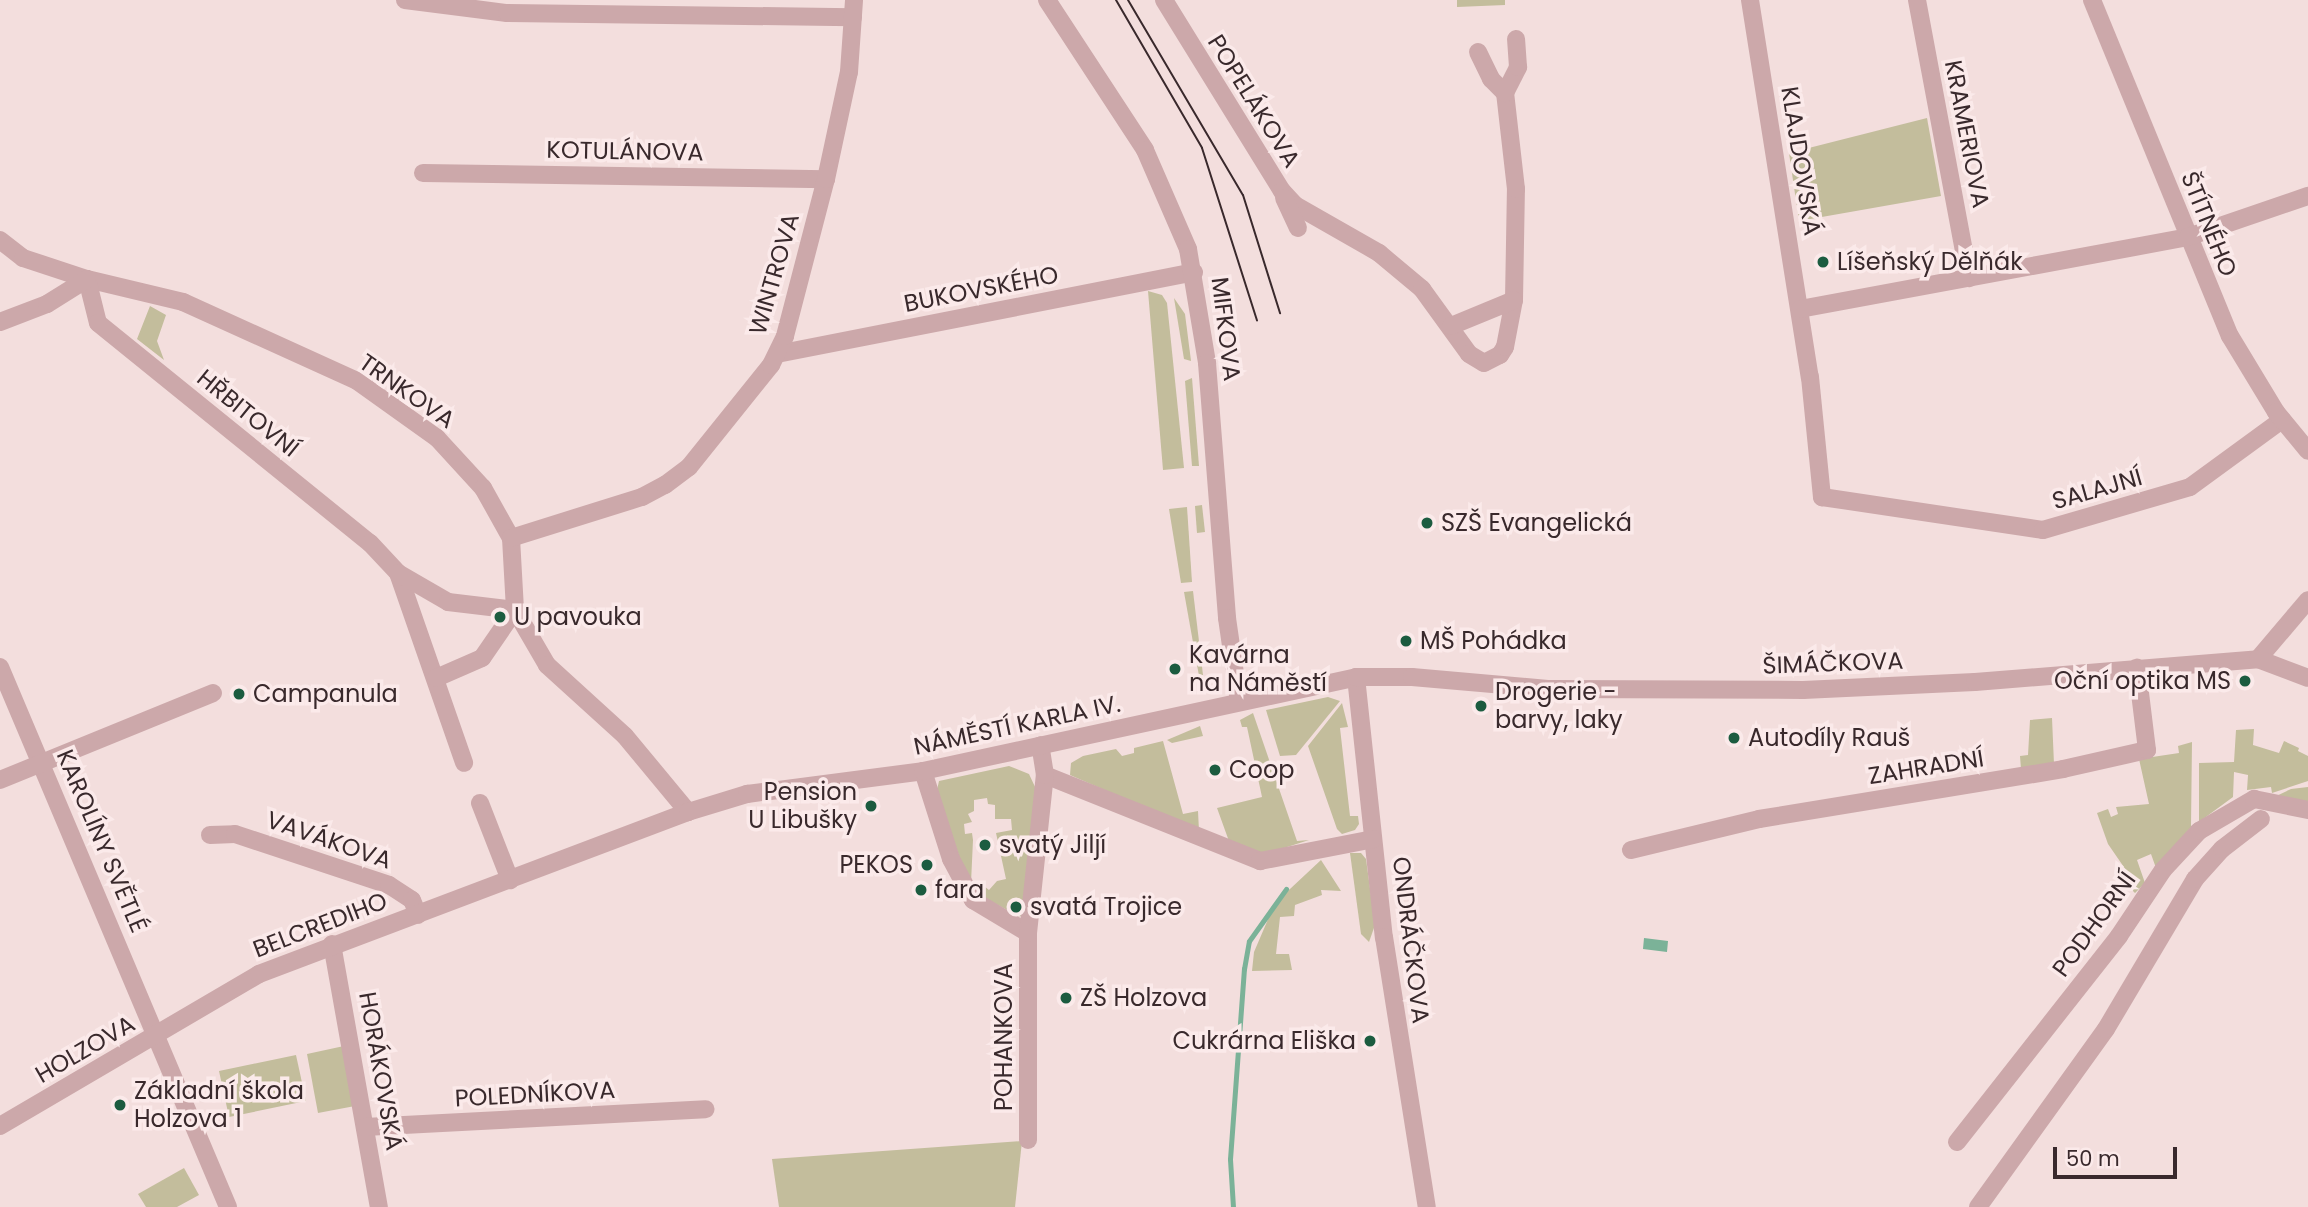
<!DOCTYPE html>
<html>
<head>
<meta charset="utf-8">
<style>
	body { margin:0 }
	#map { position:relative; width:2308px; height:1207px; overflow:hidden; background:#f3dedd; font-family:Poppins,sans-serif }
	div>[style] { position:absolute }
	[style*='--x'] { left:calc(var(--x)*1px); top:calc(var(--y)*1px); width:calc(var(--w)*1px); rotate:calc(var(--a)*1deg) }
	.green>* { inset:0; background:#c3bd9c }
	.water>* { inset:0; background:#7bb298 }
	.stream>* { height:5px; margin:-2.5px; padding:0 2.5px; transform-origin:2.5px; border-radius:2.5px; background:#7bb298 }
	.minor>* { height:18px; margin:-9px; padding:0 9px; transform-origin:9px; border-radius:9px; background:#cca8aa }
	.tertiary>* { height:18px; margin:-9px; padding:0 9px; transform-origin:9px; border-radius:9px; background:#cca8aa }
	.tram>* { height:2px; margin:-1px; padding:0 1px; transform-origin:1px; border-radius:1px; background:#39292c }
	.dots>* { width:19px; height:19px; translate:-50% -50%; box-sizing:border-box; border:4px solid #fbeaea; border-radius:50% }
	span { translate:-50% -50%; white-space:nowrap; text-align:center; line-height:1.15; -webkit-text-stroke:7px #fbeaea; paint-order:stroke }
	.street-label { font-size:24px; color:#39292c }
	.poi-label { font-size:24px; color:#39292c }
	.left { translate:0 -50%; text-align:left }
	.right { translate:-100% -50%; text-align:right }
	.scale { position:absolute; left:2053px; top:1147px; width:124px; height:32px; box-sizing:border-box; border:4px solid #39292c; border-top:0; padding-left:9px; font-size:21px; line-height:24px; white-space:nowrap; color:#39292c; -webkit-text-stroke:5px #fbeaea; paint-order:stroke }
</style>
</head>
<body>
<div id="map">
	<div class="green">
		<i style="clip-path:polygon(1457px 0,1505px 0,1505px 5px,1457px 7px)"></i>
		<i style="clip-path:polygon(1927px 118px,1941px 196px,1799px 221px,1789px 153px)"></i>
		<i style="clip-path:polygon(1148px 291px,1162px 295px,1167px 303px,1184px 468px,1163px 470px)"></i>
		<i style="clip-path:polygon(1174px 298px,1185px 314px,1191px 361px,1184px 359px)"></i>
		<i style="clip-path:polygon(150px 306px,166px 315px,157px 341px,164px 360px,137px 339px)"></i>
		<i style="clip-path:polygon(1192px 378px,1199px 466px,1192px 466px,1185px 381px)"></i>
		<i style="clip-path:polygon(1202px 505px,1205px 532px,1197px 533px,1195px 506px)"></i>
		<i style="clip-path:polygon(1187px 507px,1192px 582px,1181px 583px,1169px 509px)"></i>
		<i style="clip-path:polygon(1193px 591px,1203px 675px,1199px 676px,1184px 592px)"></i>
		<i style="clip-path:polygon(1328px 697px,1340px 701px,1296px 755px,1280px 756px,1266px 710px)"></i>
		<i style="clip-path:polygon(1342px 703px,1348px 727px,1340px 728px,1350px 816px,1358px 816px,1359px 824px,1355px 830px,1342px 834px,1337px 829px,1308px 746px)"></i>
		<i style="clip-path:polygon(1253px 713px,1297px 841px,1309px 840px,1259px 856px,1230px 844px,1217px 808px,1262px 797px,1247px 727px,1242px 727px,1240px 720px)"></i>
		<i style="clip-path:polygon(2052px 718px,2054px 764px,2021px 769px,2020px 756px,2028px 755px,2030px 720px)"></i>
		<i style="clip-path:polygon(1200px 726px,1203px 736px,1172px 743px,1167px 740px)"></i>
		<i style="clip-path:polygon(2254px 729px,2253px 745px,2279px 753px,2284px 741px,2299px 748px,2298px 751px,2308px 756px,2308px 781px,2272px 793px,2271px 787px,2247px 790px,2248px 775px,2234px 772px,2233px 797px,2199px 822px,2199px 763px,2234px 762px,2236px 730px)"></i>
		<i style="clip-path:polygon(1163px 741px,1183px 814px,1198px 811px,1199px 831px,1070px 775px,1071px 763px,1083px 756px,1116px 749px,1122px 756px,1134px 753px,1134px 748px)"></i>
		<i style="clip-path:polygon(2192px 742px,2191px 827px,2156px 868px,2151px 854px,2137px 860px,2145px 883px,2135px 893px,2121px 879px,2128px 873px,2108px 844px,2097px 813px,2108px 809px,2111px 817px,2118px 814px,2116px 807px,2149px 804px,2139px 759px,2179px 753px,2178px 746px)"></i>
		<i style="clip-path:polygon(evenodd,1009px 766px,1029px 774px,1036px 789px,1022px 916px,1012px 917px,1011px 912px,979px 895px,967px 880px,937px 790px,939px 781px,1009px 766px,987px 798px,988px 804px,995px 805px,995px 819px,1011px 819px,1012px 830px,996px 833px,1006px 879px,997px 881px,989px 890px,980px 883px,971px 883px,973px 840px,972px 833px,965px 834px,964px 824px,972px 822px,968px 814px,974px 811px,974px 800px,987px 798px)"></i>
		<i style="clip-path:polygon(2308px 787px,2308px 807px,2272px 798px,2291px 789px)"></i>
		<i style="clip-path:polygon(1350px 853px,1361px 853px,1366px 859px,1375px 925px,1369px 942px,1361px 934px)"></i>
		<i style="clip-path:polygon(1321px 860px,1341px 891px,1321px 890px,1322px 895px,1295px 905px,1294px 916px,1280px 917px,1276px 954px,1289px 954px,1292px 970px,1252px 971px,1254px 952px,1275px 903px)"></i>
		<i style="clip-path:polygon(344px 1046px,355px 1106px,318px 1113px,307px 1054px)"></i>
		<i style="clip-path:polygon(296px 1055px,306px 1101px,229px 1117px,219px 1071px)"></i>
		<i style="clip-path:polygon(1022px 1141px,1015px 1207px,779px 1207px,772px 1159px)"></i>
		<i style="clip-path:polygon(184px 1168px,199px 1195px,177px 1207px,146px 1207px,138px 1194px)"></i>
	</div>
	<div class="water">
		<i style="clip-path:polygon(1644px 938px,1668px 941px,1667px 952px,1643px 949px)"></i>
	</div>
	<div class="stream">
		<i style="--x:1233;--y:1207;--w:48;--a:-93.6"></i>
		<i style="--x:1230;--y:1159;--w:191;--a:-85.8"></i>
		<i style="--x:1244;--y:969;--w:28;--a:-80"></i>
		<i style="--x:1249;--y:941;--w:64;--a:-54.6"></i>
	</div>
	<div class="minor">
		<i style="--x:405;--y:0;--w:103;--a:7.3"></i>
		<i style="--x:507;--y:13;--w:346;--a:0.7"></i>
		<i style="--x:1164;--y:0;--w:225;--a:58.3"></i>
		<i style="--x:1282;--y:191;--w:19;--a:47"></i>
		<i style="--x:1295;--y:205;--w:97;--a:29.7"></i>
		<i style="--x:1379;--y:253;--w:56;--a:39.9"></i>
		<i style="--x:1422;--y:289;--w:80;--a:54.1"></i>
		<i style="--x:1469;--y:354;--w:17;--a:31"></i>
		<i style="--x:1484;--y:363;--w:18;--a:-27"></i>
		<i style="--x:1500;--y:355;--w:9;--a:-58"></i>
		<i style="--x:1505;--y:347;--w:48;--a:-79.2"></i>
		<i style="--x:1514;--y:300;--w:111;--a:-89"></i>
		<i style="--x:1516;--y:189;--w:97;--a:-96.5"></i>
		<i style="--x:1750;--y:0;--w:382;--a:81"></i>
		<i style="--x:1810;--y:377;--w:121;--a:84.3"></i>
		<i style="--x:1822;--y:497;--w:223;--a:8.5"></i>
		<i style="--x:2043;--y:530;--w:153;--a:-16.3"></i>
		<i style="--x:2190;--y:487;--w:114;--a:-36.1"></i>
		<i style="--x:1917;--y:0;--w:283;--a:79.4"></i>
		<i style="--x:2092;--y:0;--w:363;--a:67.7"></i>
		<i style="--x:2230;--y:336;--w:89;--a:58.8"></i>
		<i style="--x:2276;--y:412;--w:50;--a:50.6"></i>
		<i style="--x:1478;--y:52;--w:30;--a:64"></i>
		<i style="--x:1491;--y:79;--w:20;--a:45"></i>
		<i style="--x:1505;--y:93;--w:29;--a:-63"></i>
		<i style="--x:1518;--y:67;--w:28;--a:-94"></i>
		<i style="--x:423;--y:173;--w:403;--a:0.9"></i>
		<i style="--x:1284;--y:198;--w:33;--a:65"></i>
		<i style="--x:0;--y:240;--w:29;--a:38"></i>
		<i style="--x:23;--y:258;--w:67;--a:18.2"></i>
		<i style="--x:87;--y:279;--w:99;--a:13.5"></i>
		<i style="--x:183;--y:302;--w:191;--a:24.4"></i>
		<i style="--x:357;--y:381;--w:98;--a:35.5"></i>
		<i style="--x:437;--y:438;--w:68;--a:47.4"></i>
		<i style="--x:483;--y:488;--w:57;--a:60.8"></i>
		<i style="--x:511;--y:538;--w:72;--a:86.8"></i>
		<i style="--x:515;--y:610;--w:64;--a:59.8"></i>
		<i style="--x:547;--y:665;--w:105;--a:42.3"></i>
		<i style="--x:625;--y:736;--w:99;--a:50.3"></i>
		<i style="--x:87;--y:279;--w:45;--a:76"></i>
		<i style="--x:98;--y:323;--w:350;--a:39"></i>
		<i style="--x:370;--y:543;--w:41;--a:47"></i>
		<i style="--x:398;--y:573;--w:201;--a:70.8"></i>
		<i style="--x:1800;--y:309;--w:395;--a:-10.5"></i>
		<i style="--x:2188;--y:237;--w:127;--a:-18.9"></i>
		<i style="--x:0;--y:322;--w:50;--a:-21"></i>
		<i style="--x:47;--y:304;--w:47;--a:-32"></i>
		<i style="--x:1451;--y:326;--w:68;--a:-22.4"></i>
		<i style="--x:777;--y:354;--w:425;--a:-11.1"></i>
		<i style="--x:511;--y:538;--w:137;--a:-17.4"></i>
		<i style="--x:642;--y:497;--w:26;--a:-28"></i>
		<i style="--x:665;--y:485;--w:30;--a:-37"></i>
		<i style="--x:689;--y:467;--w:131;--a:-51.2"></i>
		<i style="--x:771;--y:365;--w:32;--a:-64"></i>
		<i style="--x:785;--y:336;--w:162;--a:-75.4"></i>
		<i style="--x:826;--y:179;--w:109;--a:-77.9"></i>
		<i style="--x:849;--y:72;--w:72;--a:-86"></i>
		<i style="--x:398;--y:573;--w:58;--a:30.1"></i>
		<i style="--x:448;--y:602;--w:67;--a:6.8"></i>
		<i style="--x:515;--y:610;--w:58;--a:124.5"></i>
		<i style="--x:482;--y:658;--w:50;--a:156.5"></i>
		<i style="--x:2258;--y:659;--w:77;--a:-49.7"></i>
		<i style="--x:0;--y:667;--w:586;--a:67.11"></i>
		<i style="--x:1356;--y:677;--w:262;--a:83.9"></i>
		<i style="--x:1384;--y:937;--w:273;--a:81"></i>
		<i style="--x:923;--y:771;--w:92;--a:72.3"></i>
		<i style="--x:951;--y:859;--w:47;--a:61.8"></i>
		<i style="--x:973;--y:900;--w:64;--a:31"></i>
		<i style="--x:1045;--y:775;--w:232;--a:21.8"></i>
		<i style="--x:1260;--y:861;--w:115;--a:-11"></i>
		<i style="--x:0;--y:780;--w:230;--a:-22.2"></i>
		<i style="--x:480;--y:803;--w:83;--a:68.7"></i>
		<i style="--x:210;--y:835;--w:25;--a:-2"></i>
		<i style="--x:235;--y:834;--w:162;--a:18.3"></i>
		<i style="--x:389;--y:885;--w:27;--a:33"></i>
		<i style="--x:412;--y:900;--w:16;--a:68"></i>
		<i style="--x:1631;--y:850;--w:132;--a:-13.6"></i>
		<i style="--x:1759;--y:819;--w:308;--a:-9.3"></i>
		<i style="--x:2063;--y:769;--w:86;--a:-12.7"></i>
		<i style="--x:2147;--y:750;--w:83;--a:-97"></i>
		<i style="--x:332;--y:944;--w:267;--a:79.9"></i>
		<i style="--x:365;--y:1127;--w:341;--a:-3"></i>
		<i style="--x:1028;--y:1140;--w:207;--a:-90"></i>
		<i style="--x:1028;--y:933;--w:159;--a:-83.9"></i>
		<i style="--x:1045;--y:775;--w:30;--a:-99"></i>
		<i style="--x:1957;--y:1142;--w:262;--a:-51.8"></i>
		<i style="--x:2119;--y:936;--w:79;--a:-56.3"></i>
		<i style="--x:2163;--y:870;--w:53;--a:-47.3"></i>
		<i style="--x:2199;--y:831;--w:64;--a:-30.2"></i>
		<i style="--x:2254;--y:799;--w:55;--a:11.5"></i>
		<i style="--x:1978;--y:1207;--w:219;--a:-54.3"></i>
		<i style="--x:2106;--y:1029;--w:174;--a:-59.3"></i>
		<i style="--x:2195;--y:879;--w:40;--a:-48"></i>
		<i style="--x:2222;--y:849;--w:49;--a:-37.6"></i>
	</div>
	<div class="tertiary">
		<i style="--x:1047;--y:0;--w:179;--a:56.8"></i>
		<i style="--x:1145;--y:150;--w:108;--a:66.5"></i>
		<i style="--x:1188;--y:249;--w:116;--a:80.5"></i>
		<i style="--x:1207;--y:363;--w:256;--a:85.5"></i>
		<i style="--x:1227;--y:618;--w:84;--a:81.8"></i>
		<i style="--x:0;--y:1126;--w:300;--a:-30.4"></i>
		<i style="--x:259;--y:974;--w:459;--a:-20.7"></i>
		<i style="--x:688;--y:812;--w:62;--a:-17"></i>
		<i style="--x:747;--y:794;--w:177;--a:-7.4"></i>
		<i style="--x:923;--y:771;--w:443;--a:-12.2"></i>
		<i style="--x:1356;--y:677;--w:56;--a:0"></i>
		<i style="--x:1412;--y:677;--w:139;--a:5"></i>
		<i style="--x:1550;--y:689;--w:253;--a:0.2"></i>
		<i style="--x:1803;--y:690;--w:172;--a:-2.7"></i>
		<i style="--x:1975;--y:682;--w:284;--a:-4.6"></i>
		<i style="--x:2258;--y:659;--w:53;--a:20.8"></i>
	</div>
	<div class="tram">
		<i style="--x:1116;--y:0;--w:171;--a:59.8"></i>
		<i style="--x:1202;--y:148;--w:181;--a:72.3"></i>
		<i style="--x:1128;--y:0;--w:226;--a:59.5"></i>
		<i style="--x:1243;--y:195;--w:124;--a:72.6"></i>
	</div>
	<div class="dots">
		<i style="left:1823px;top:262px;background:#1c5c40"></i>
		<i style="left:1427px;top:523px;background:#1c5c40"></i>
		<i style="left:500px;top:617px;background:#1c5c40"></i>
		<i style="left:1406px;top:641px;background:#1c5c40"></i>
		<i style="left:1175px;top:669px;background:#1c5c40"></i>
		<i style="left:2245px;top:681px;background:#1c5c40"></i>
		<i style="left:239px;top:694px;background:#1c5c40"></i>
		<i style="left:1481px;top:706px;background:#1c5c40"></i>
		<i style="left:1734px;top:738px;background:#1c5c40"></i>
		<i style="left:1215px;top:770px;background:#1c5c40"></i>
		<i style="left:871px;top:806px;background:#1c5c40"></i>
		<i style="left:985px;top:845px;background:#1c5c40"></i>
		<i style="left:927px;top:865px;background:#1c5c40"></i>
		<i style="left:921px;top:890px;background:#1c5c40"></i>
		<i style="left:1016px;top:907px;background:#1c5c40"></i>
		<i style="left:1066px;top:998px;background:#1c5c40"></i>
		<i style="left:1370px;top:1041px;background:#1c5c40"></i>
		<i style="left:120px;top:1105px;background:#1c5c40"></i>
	</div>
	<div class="street-label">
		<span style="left:1254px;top:101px;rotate:58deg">POPELÁKOVA</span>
		<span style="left:1967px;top:134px;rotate:79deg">KRAMERIOVA</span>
		<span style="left:625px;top:151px;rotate:1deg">KOTULÁNOVA</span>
		<span style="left:1801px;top:161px;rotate:81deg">KLAJDOVSKÁ</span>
		<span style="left:2209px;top:224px;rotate:68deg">ŠTÍTNÉHO</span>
		<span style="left:774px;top:274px;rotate:-74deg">WINTROVA</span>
		<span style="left:981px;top:289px;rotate:-11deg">BUKOVSKÉHO</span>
		<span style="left:1226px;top:329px;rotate:83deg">MIFKOVA</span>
		<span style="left:407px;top:391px;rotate:35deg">TRNKOVA</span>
		<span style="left:248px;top:413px;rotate:39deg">HŘBITOVNÍ</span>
		<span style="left:2097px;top:489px;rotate:-16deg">SALAJNÍ</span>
		<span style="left:1833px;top:663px;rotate:-2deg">ŠIMÁČKOVA</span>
		<span style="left:1017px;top:725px;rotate:-12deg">NÁMĚSTÍ KARLA IV.</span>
		<span style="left:1926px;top:767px;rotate:-9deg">ZAHRADNÍ</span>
		<span style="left:329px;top:840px;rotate:19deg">VAVÁKOVA</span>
		<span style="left:102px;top:841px;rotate:67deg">KAROLÍNY SVĚTLÉ</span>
		<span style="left:2094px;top:924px;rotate:-54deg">PODHORNÍ</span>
		<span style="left:320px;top:925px;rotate:-21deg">BELCREDIHO</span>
		<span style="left:1411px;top:940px;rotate:83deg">ONDRÁČKOVA</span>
		<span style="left:1004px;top:1037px;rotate:-90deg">POHANKOVA</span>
		<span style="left:85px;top:1049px;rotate:-30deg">HOLZOVA</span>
		<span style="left:381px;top:1071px;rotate:80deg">HORÁKOVSKÁ</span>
		<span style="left:535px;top:1094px;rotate:-3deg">POLEDNÍKOVA</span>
	</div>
	<div class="poi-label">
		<span class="left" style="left:1837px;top:262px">Líšeňský Dělňák</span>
		<span class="left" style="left:1441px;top:523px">SZŠ Evangelická</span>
		<span class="left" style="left:514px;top:617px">U pavouka</span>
		<span class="left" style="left:1420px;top:641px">MŠ Pohádka</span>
		<span class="left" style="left:1189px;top:669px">Kavárna<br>na Náměstí</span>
		<span class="right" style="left:2231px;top:681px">Oční optika MS</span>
		<span class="left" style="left:1495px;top:706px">Drogerie -<br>barvy, laky</span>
		<span class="left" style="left:253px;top:694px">Campanula</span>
		<span class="left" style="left:1748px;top:738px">Autodíly Rauš</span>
		<span class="left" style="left:1229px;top:770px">Coop</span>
		<span class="right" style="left:857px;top:806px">Pension<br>U Libušky</span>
		<span class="left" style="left:999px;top:845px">svatý Jiljí</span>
		<span class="right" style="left:913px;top:865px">PEKOS</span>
		<span class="left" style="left:935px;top:890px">fara</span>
		<span class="left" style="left:1030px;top:907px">svatá Trojice</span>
		<span class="left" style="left:1080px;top:998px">ZŠ Holzova</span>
		<span class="right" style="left:1356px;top:1041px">Cukrárna Eliška</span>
		<span class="left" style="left:134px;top:1105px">Základní škola<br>Holzova 1</span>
	</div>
	<div class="scale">50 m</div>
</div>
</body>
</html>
